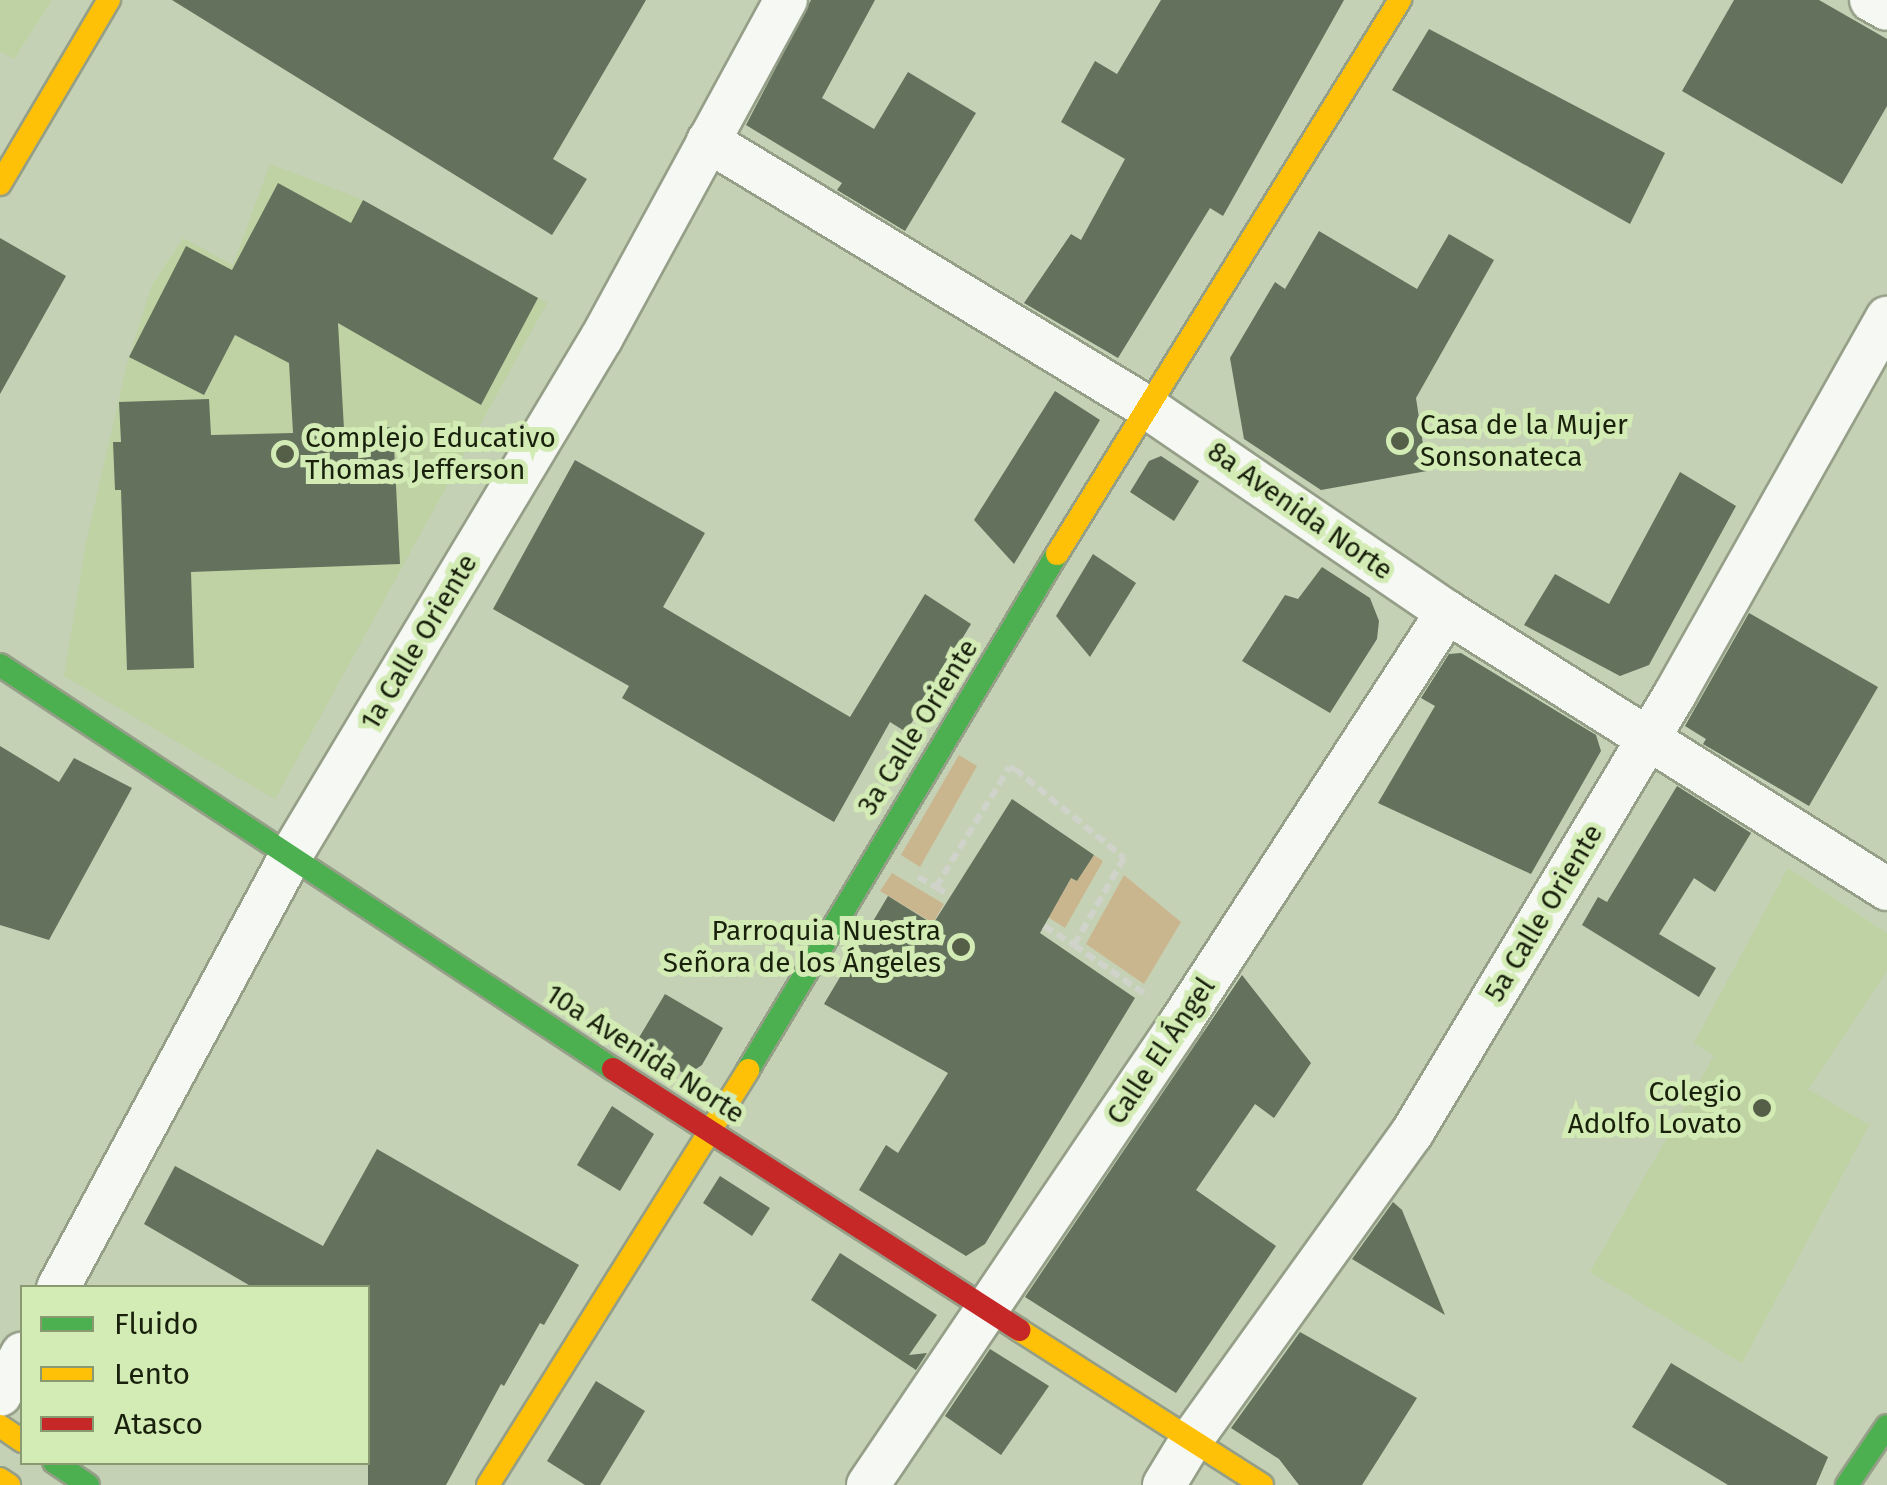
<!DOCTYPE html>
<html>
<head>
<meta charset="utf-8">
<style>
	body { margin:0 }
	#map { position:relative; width:1887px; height:1485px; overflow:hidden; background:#c5d1b4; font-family:"Fira Sans",sans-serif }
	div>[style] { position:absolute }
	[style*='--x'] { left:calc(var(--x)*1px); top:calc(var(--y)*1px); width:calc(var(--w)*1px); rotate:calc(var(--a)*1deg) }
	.built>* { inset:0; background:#bed2a3 }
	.green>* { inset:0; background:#cab68e }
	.building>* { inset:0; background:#63715d }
	.path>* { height:6px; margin-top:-3px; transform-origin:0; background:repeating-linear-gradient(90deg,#cfd3ca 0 10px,transparent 0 15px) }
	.roads { filter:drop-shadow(2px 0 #959f88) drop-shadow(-2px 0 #959f88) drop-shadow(0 2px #959f88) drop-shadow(0 -2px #959f88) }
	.street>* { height:42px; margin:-21px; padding:0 21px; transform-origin:21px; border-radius:21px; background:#f6f8f4 }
	.fast>* { height:22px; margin:-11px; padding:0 11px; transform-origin:11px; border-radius:11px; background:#4caf50 }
	.slow>* { height:22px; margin:-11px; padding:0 11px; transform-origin:11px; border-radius:11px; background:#ffc107 }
	.jam>* { height:22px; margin:-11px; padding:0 11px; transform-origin:11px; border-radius:11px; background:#c62828 }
	.dots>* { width:28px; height:28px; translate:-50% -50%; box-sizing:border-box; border:5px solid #d3ebb4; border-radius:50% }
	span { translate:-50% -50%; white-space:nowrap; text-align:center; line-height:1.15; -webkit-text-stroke:10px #d3ebb4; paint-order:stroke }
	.poi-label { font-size:28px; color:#19210d }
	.left { translate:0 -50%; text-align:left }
	.right { translate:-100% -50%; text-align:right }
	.street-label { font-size:28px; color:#19210d }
	.legend { position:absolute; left:20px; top:1285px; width:350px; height:180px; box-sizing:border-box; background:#d3ebb4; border:2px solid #899a71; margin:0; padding:12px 18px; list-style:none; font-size:30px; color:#19210d }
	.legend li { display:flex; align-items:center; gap:20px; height:50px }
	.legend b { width:50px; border:2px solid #899a71 }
</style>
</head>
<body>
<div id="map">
	<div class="built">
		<i style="clip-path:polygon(0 0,52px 0,14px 59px,0 51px)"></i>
		<i style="clip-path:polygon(270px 164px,358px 198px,547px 303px,275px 799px,64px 676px,86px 543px,127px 364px,152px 285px,183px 238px,233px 265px)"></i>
		<i style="clip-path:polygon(1788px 868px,1887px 933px,1887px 971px,1808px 1089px,1869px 1125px,1742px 1363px,1590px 1272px,1714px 1056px,1694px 1043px)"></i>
	</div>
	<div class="green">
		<i style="clip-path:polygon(959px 755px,977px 766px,920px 867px,901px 855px)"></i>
		<i style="clip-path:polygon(1094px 855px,1103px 861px,1065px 928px,1048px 917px,1071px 878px,1077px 881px)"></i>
		<i style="clip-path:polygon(892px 873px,944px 904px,933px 923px,880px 891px)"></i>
		<i style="clip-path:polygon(1124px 875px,1181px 922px,1144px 984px,1086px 944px)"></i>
	</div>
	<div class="building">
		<i style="clip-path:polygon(172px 0,646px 0,553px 159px,587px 179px,552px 235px)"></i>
		<i style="clip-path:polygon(811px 0,875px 0,822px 98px,874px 129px,908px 72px,976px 113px,905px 231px,837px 190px,842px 183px,746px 125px)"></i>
		<i style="clip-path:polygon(1161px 0,1344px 0,1223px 216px,1210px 208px,1118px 358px,1024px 303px,1071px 234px,1081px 240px,1125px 159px,1061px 122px,1095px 61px,1117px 74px)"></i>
		<i style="clip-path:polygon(1734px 0,1819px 0,1887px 39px,1887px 106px,1842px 184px,1682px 91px)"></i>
		<i style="clip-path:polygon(1429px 29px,1665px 153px,1630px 224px,1392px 90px)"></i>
		<i style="clip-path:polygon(278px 183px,351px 223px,363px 200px,538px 298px,481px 405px,338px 323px,344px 429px,393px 427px,400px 564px,191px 572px,194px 668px,127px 670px,121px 490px,115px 490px,113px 442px,121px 442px,119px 402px,209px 399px,211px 435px,293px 433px,289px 363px,235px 335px,204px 395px,129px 357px,186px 246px,232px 270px)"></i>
		<i style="clip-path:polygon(1319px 231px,1417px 289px,1449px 234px,1494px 260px,1416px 398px,1427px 471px,1321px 490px,1244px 439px,1230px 358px,1275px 282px,1285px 289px)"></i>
		<i style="clip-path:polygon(0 238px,66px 276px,0 394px)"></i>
		<i style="clip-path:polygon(1055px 391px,1100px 420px,1014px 564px,974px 520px)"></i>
		<i style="clip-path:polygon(1161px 456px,1199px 481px,1174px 521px,1130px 492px,1149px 461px)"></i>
		<i style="clip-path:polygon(575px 460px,705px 533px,663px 607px,850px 717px,925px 594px,971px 624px,906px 732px,890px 722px,834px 822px,622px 698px,629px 686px,493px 609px)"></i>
		<i style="clip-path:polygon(1680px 472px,1736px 506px,1649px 665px,1620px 676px,1524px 625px,1555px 574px,1609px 604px)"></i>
		<i style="clip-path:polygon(1093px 554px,1136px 583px,1090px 657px,1056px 616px)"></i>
		<i style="clip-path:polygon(1322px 567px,1370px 598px,1379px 621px,1377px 639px,1330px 713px,1242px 661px,1285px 595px,1298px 599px)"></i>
		<i style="clip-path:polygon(1749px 613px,1878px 687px,1809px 806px,1703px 744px,1706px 739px,1685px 726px)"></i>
		<i style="clip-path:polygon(1461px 653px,1596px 735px,1601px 751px,1531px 874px,1378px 803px,1435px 706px,1421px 698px,1449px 654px)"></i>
		<i style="clip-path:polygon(0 746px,59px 782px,74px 758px,132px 788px,49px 940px,0 925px)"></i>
		<i style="clip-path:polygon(1677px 786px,1751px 833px,1715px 892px,1694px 878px,1659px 934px,1716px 968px,1699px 997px,1582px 925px,1598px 897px,1607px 902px)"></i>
		<i style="clip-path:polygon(1012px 799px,1094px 855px,1077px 881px,1071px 878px,1040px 933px,1135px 998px,985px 1244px,966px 1256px,859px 1190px,886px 1145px,898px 1153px,948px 1073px,824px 1004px,888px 896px,933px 924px)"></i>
		<i style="clip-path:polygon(1242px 975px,1311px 1063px,1274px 1118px,1255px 1104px,1196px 1190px,1276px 1246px,1176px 1393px,1025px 1297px)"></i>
		<i style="clip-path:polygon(665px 994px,723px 1028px,702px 1065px,687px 1075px,634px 1046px)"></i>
		<i style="clip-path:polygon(612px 1106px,654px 1134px,620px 1191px,577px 1165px)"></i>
		<i style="clip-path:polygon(377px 1149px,579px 1265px,544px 1325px,540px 1323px,504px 1386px,501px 1384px,446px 1485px,368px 1485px,368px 1288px,254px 1288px,144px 1224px,175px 1166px,323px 1246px)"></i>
		<i style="clip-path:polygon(720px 1176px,770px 1208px,752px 1236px,703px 1203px)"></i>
		<i style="clip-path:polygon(1393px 1202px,1402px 1210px,1445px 1315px,1352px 1259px)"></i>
		<i style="clip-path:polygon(840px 1253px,937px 1315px,909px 1355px,927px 1353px,916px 1370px,811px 1300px)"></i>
		<i style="clip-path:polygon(1300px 1332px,1417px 1398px,1362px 1485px,1299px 1485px,1279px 1459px,1231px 1428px)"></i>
		<i style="clip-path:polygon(990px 1349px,1049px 1386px,1001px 1455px,945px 1416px)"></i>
		<i style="clip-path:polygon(1671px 1363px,1828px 1457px,1816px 1485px,1728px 1485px,1632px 1427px)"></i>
		<i style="clip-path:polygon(596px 1381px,645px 1411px,600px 1485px,585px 1485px,547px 1461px)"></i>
	</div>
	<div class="path">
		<i style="--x:918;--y:877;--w:21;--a:29"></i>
		<i style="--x:936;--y:887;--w:140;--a:-58.5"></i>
		<i style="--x:1009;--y:768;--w:6;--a:9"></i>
		<i style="--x:1015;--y:769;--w:141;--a:39.2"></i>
		<i style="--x:1124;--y:858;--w:100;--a:119.9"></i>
		<i style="--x:1074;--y:945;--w:91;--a:34.7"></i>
		<i style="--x:936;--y:887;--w:15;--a:32"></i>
		<i style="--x:1044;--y:926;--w:36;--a:32"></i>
	</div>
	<div class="roads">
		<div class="street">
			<i style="--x:1871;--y:0;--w:18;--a:29"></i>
			<i style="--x:708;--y:141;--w:511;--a:31.23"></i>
			<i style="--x:1145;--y:406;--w:366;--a:34.3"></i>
			<i style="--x:1447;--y:612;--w:520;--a:32.19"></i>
			<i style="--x:58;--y:1288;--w:489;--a:-61.7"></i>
			<i style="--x:290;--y:857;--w:606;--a:-59.04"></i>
			<i style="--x:602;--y:337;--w:384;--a:-61.4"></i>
			<i style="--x:0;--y:1395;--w:47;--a:-61.8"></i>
			<i style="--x:868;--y:1485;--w:559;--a:-55.94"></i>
			<i style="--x:1181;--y:1022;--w:489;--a:-57"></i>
			<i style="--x:1164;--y:1485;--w:54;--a:-58.7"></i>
			<i style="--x:1192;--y:1439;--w:377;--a:-54.3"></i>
			<i style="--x:1412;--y:1133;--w:512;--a:-59.07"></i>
			<i style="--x:1675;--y:694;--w:432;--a:-60.6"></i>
		</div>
		<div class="fast">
			<i style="--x:0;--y:665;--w:734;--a:33.39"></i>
			<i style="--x:748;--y:1070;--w:601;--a:-59.09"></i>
			<i style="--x:54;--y:1462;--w:41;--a:34.1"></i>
			<i style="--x:1847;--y:1485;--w:71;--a:-55.9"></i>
		</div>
		<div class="slow">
			<i style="--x:0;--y:184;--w:214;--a:-59.4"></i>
			<i style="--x:1057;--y:554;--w:652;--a:-58.24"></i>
			<i style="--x:1019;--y:1330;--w:288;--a:32.5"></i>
			<i style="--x:0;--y:1426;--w:27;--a:34"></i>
			<i style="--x:0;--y:1479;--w:11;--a:34"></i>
			<i style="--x:488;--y:1485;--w:490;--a:-57.9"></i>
		</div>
		<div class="jam">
			<i style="--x:613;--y:1069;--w:483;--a:32.7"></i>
		</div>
	</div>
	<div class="dots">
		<i style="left:1400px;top:441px;background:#555f47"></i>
		<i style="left:285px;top:454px;background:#555f47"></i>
		<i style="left:961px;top:947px;background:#555f47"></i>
		<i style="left:1762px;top:1108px;background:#555f47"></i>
	</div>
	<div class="poi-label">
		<span class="left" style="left:1420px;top:441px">Casa de la Mujer<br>Sonsonateca</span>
		<span class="left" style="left:305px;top:454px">Complejo Educativo<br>Thomas Jefferson</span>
		<span class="right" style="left:941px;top:947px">Parroquia Nuestra<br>Señora de los Ángeles</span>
		<span class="right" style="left:1742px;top:1108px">Colegio<br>Adolfo Lovato</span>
	</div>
	<div class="street-label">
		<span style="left:1300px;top:511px;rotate:35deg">8a Avenida Norte</span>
		<span style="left:419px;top:642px;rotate:-59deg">1a Calle Oriente</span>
		<span style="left:918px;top:727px;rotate:-58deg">3a Calle Oriente</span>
		<span style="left:1544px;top:913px;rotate:-59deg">5a Calle Oriente</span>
		<span style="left:1161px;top:1051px;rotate:-56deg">Calle El Ángel</span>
		<span style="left:645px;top:1054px;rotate:33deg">10a Avenida Norte</span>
	</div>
	<ul class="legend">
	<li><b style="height:12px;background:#4caf50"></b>Fluido</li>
	<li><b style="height:12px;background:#ffc107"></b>Lento</li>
	<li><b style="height:12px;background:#c62828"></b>Atasco</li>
	</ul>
</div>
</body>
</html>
